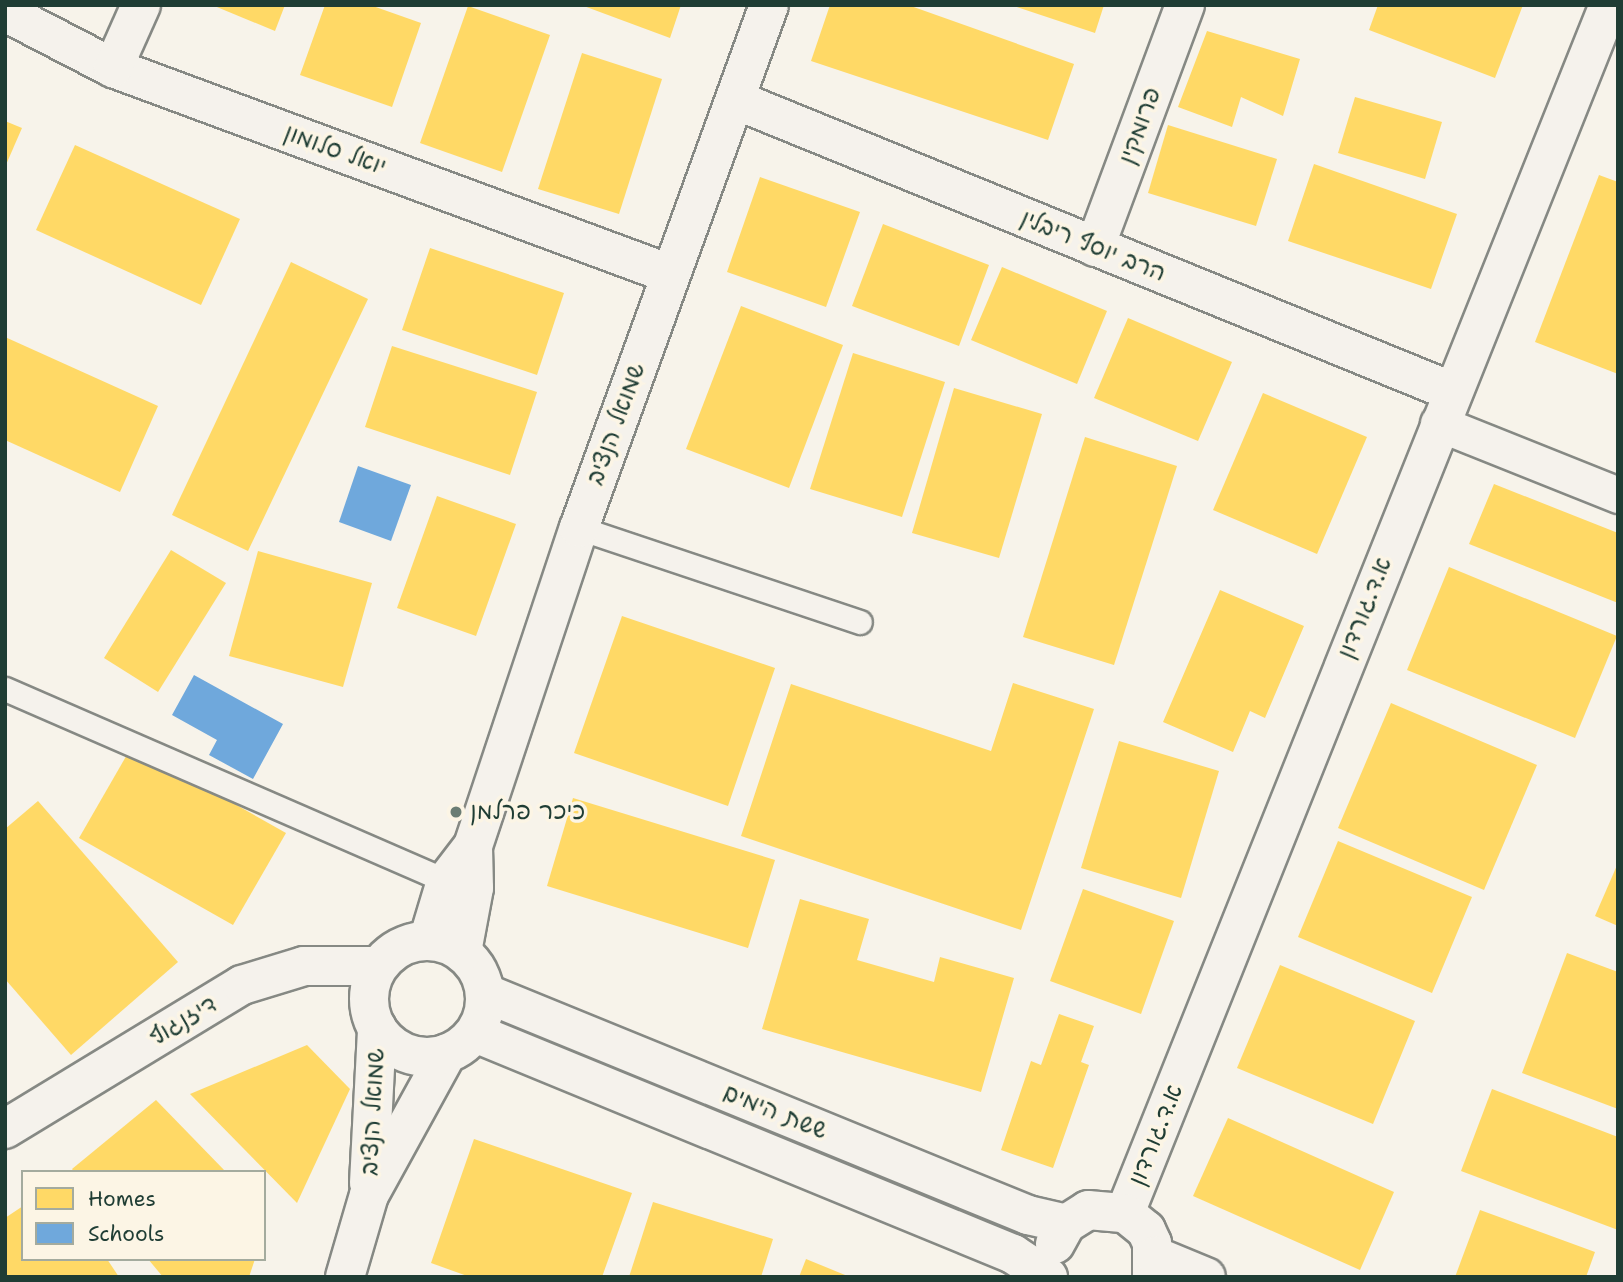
<!DOCTYPE html>
<html>
<head>
<meta charset="utf-8">
<style>
	body { margin:0 }
	#map { position:relative; width:1623px; height:1282px; overflow:hidden; background:#f7f3ea; font-family:"Shantell Sans","Playpen Sans Hebrew",sans-serif }
	div>[style] { position:absolute }
	[style*='--x'] { left:calc(var(--x)*1px); top:calc(var(--y)*1px); width:calc(var(--w)*1px); rotate:calc(var(--a)*1deg) }
	.homes>* { inset:0; background:#ffd966 }
	.schools>* { inset:0; background:#6fa8dc }
	.roads { filter:drop-shadow(2px 0 #868984) drop-shadow(-2px 0 #868984) drop-shadow(0 2px #868984) drop-shadow(0 -2px #868984) }
	.service>* { height:23px; margin:-11.5px; padding:0 11.5px; transform-origin:11.5px; border-radius:11.5px; background:#f5f2ec }
	.pedestrian>* { height:35px; margin:-17.5px; padding:0 17.5px; transform-origin:17.5px; border-radius:17.5px; background:#f5f2ec }
	.minor>* { height:38px; margin:-19px; padding:0 19px; transform-origin:19px; border-radius:19px; background:#f5f2ec }
	.tertiary>* { height:38px; margin:-19px; padding:0 19px; transform-origin:19px; border-radius:19px; background:#f5f2ec }
	.tertiary>.ring { margin:-19px; padding:0; box-sizing:content-box; background:none; border:38px solid #f5f2ec; border-radius:50% }
	.dots>* { width:19px; height:19px; translate:-50% -50%; box-sizing:border-box; border:4px solid #fcf5e5; border-radius:50% }
	span { translate:-50% -50%; white-space:nowrap; text-align:center; line-height:1.15; -webkit-text-stroke:7px #fcf5e5; paint-order:stroke }
	.street-label { font-size:24px; color:#1f3d34 }
	.poi-label { font-size:24px; color:#1f3d34 }
	.left { translate:0 -50%; text-align:left }
	.frame { position:absolute; inset:0; border:7px solid #1f3d34; pointer-events:none }
	.legend { position:absolute; left:21px; top:1170px; width:245px; height:91px; box-sizing:border-box; background:#fcf5e5; border:2px solid #a4ab9e; margin:0; padding:9px 12px; list-style:none; font-size:21px; color:#1f3d34 }
	.legend li { display:flex; align-items:center; gap:14px; height:35px }
	.legend b { width:35px; border:2px solid #a4ab9e }
</style>
</head>
<body>
<div id="map">
	<div class="homes">
		<i style="clip-path:polygon(212px 5px,285px 5px,275px 31px)"></i>
		<i style="clip-path:polygon(325px 5px,370px 5px,421px 23px,392px 107px,300px 75px)"></i>
		<i style="clip-path:polygon(581px 5px,681px 5px,670px 38px)"></i>
		<i style="clip-path:polygon(830px 5px,908px 5px,1074px 64px,1048px 140px,811px 61px)"></i>
		<i style="clip-path:polygon(1011px 5px,1104px 5px,1095px 33px)"></i>
		<i style="clip-path:polygon(1378px 5px,1523px 5px,1495px 78px,1369px 30px)"></i>
		<i style="clip-path:polygon(468px 6px,550px 35px,502px 172px,420px 143px)"></i>
		<i style="clip-path:polygon(1207px 31px,1300px 59px,1283px 116px,1241px 97px,1232px 127px,1178px 107px)"></i>
		<i style="clip-path:polygon(582px 53px,662px 79px,619px 214px,538px 189px)"></i>
		<i style="clip-path:polygon(1355px 97px,1442px 122px,1425px 179px,1338px 153px)"></i>
		<i style="clip-path:polygon(5px 121px,22px 128px,5px 167px)"></i>
		<i style="clip-path:polygon(1168px 125px,1277px 159px,1256px 226px,1148px 193px)"></i>
		<i style="clip-path:polygon(75px 145px,240px 219px,201px 305px,36px 230px)"></i>
		<i style="clip-path:polygon(1314px 164px,1457px 214px,1431px 289px,1288px 241px)"></i>
		<i style="clip-path:polygon(1599px 175px,1618px 182px,1618px 374px,1535px 342px)"></i>
		<i style="clip-path:polygon(760px 177px,860px 212px,826px 307px,727px 272px)"></i>
		<i style="clip-path:polygon(883px 224px,989px 265px,959px 346px,852px 306px)"></i>
		<i style="clip-path:polygon(430px 248px,564px 293px,537px 375px,402px 330px)"></i>
		<i style="clip-path:polygon(291px 262px,368px 299px,248px 551px,172px 515px)"></i>
		<i style="clip-path:polygon(1002px 267px,1107px 311px,1077px 384px,971px 340px)"></i>
		<i style="clip-path:polygon(741px 306px,843px 345px,789px 488px,686px 449px)"></i>
		<i style="clip-path:polygon(1128px 318px,1232px 362px,1198px 441px,1094px 398px)"></i>
		<i style="clip-path:polygon(5px 337px,158px 406px,120px 492px,5px 440px)"></i>
		<i style="clip-path:polygon(392px 346px,537px 392px,510px 475px,365px 427px)"></i>
		<i style="clip-path:polygon(853px 353px,945px 382px,902px 517px,810px 489px)"></i>
		<i style="clip-path:polygon(954px 388px,1042px 414px,999px 558px,912px 533px)"></i>
		<i style="clip-path:polygon(1263px 393px,1367px 437px,1317px 554px,1213px 510px)"></i>
		<i style="clip-path:polygon(1085px 437px,1177px 466px,1114px 665px,1023px 637px)"></i>
		<i style="clip-path:polygon(1494px 484px,1618px 533px,1618px 603px,1469px 544px)"></i>
		<i style="clip-path:polygon(437px 496px,516px 524px,476px 636px,397px 608px)"></i>
		<i style="clip-path:polygon(171px 550px,226px 583px,158px 692px,104px 658px)"></i>
		<i style="clip-path:polygon(258px 551px,372px 583px,343px 687px,229px 656px)"></i>
		<i style="clip-path:polygon(1449px 567px,1617px 636px,1575px 738px,1407px 670px)"></i>
		<i style="clip-path:polygon(1220px 590px,1304px 626px,1265px 718px,1250px 711px,1233px 752px,1163px 722px)"></i>
		<i style="clip-path:polygon(622px 616px,775px 668px,728px 806px,574px 753px)"></i>
		<i style="clip-path:polygon(1013px 683px,1094px 709px,1021px 930px,741px 836px,791px 684px,991px 751px)"></i>
		<i style="clip-path:polygon(1391px 703px,1537px 765px,1484px 890px,1338px 828px)"></i>
		<i style="clip-path:polygon(1119px 741px,1219px 771px,1181px 898px,1081px 868px)"></i>
		<i style="clip-path:polygon(132px 746px,286px 833px,233px 925px,79px 838px)"></i>
		<i style="clip-path:polygon(573px 798px,775px 860px,748px 948px,547px 886px)"></i>
		<i style="clip-path:polygon(38px 801px,178px 962px,71px 1055px,5px 979px,5px 829px)"></i>
		<i style="clip-path:polygon(1338px 841px,1472px 897px,1432px 993px,1298px 937px)"></i>
		<i style="clip-path:polygon(1618px 863px,1618px 926px,1595px 916px)"></i>
		<i style="clip-path:polygon(1083px 889px,1174px 921px,1141px 1014px,1050px 981px)"></i>
		<i style="clip-path:polygon(800px 899px,869px 919px,857px 960px,934px 982px,940px 957px,1014px 978px,981px 1092px,762px 1029px)"></i>
		<i style="clip-path:polygon(1567px 953px,1618px 972px,1618px 1109px,1522px 1073px)"></i>
		<i style="clip-path:polygon(1280px 965px,1415px 1021px,1373px 1124px,1237px 1068px)"></i>
		<i style="clip-path:polygon(1059px 1014px,1094px 1026px,1081px 1062px,1089px 1065px,1053px 1168px,1001px 1150px,1031px 1061px,1041px 1065px)"></i>
		<i style="clip-path:polygon(307px 1045px,350px 1089px,297px 1203px,190px 1094px)"></i>
		<i style="clip-path:polygon(1492px 1089px,1618px 1137px,1618px 1230px,1461px 1171px)"></i>
		<i style="clip-path:polygon(156px 1100px,226px 1172px,74px 1172px,72px 1169px)"></i>
		<i style="clip-path:polygon(1228px 1118px,1394px 1192px,1360px 1270px,1193px 1196px)"></i>
		<i style="clip-path:polygon(474px 1139px,632px 1193px,602px 1277px,470px 1277px,431px 1263px)"></i>
		<i style="clip-path:polygon(653px 1202px,773px 1239px,761px 1277px,629px 1277px)"></i>
		<i style="clip-path:polygon(23px 1206px,23px 1259px,107px 1259px,119px 1277px,5px 1277px,5px 1218px)"></i>
		<i style="clip-path:polygon(1480px 1210px,1595px 1252px,1586px 1277px,1455px 1277px)"></i>
		<i style="clip-path:polygon(148px 1259px,255px 1259px,249px 1277px,163px 1277px)"></i>
		<i style="clip-path:polygon(806px 1259px,850px 1277px,799px 1277px)"></i>
	</div>
	<div class="schools">
		<i style="clip-path:polygon(358px 466px,411px 485px,391px 541px,339px 522px)"></i>
		<i style="clip-path:polygon(194px 675px,283px 724px,253px 779px,209px 755px,217px 740px,172px 715px)"></i>
	</div>
	<div class="roads">
		<div class="service">
			<i style="--x:579;--y:528;--w:296;--a:18.5"></i>
			<i style="--x:5;--y:689;--w:481;--a:23.5"></i>
		</div>
		<div class="pedestrian">
			<i style="--x:1438;--y:423;--w:194;--a:21.8"></i>
		</div>
		<div class="minor">
			<i style="--x:5;--y:12;--w:122;--a:27.4"></i>
			<i style="--x:113;--y:68;--w:594;--a:20.3"></i>
			<i style="--x:113;--y:68;--w:69;--a:-66"></i>
			<i style="--x:736;--y:100;--w:772;--a:22.15"></i>
			<i style="--x:1095;--y:247;--w:258;--a:-69.6"></i>
			<i style="--x:5;--y:1129;--w:277;--a:-31.3"></i>
			<i style="--x:242;--y:985;--w:65;--a:-17"></i>
			<i style="--x:304;--y:966;--w:74;--a:0"></i>
			<i style="--x:369;--y:1183;--w:155;--a:-87"></i>
			<i style="--x:1125;--y:1213;--w:1301;--a:-68.17"></i>
			<i style="--x:345;--y:1277;--w:85;--a:-73.7"></i>
			<i style="--x:369;--y:1195;--w:162;--a:-61.2"></i>
		</div>
		<div class="tertiary">
			<i style="--x:428;--y:941;--w:63;--a:-73.3"></i>
			<i style="--x:446;--y:881;--w:44;--a:-52.4"></i>
			<i style="--x:473;--y:846;--w:335;--a:-71.6"></i>
			<i style="--x:579;--y:528;--w:556;--a:-70.03"></i>
			<i class="ring" style="left:369px;top:941px;width:78px;height:78px"></i>
			<i style="--x:462;--y:952;--w:65;--a:-79.4"></i>
			<i style="--x:474;--y:888;--w:42;--a:-91.4"></i>
			<i style="--x:485;--y:993;--w:587;--a:22.24"></i>
			<i style="--x:1028;--y:1215;--w:39;--a:13"></i>
			<i style="--x:475;--y:1033;--w:582;--a:22.33"></i>
			<i style="--x:1013;--y:1254;--w:42;--a:33.3"></i>
			<i style="--x:1055;--y:1244;--w:23;--a:-61"></i>
			<i style="--x:1066;--y:1224;--w:26;--a:-32"></i>
			<i style="--x:1088;--y:1210;--w:37;--a:5"></i>
			<i style="--x:1125;--y:1213;--w:27;--a:39"></i>
			<i style="--x:1146;--y:1230;--w:14;--a:65"></i>
			<i style="--x:1152;--y:1243;--w:34;--a:90"></i>
			<i style="--x:1155;--y:1256;--w:55;--a:22.4"></i>
		</div>
	</div>
	<div class="dots">
		<i style="left:456px;top:812px;background:#6b7d74"></i>
	</div>
	<div class="street-label">
		<span style="left:1140px;top:126px;rotate:-70deg">פרומקין</span>
		<span style="left:335px;top:150px;rotate:20deg">יואל סלומון</span>
		<span style="left:1093px;top:246px;rotate:22deg">הרב יוסף ריבלין</span>
		<span style="left:616px;top:424px;rotate:-70deg">שמואל הנציב</span>
		<span style="left:1365px;top:608px;rotate:-68deg">א.ד.גורדון</span>
		<span style="left:183px;top:1021px;rotate:-31deg">דיזנגוף</span>
		<span style="left:373px;top:1112px;rotate:-87deg">שמואל הנציב</span>
		<span style="left:775px;top:1112px;rotate:22deg">ששת הימים</span>
		<span style="left:1156px;top:1135px;rotate:-68deg">א.ד.גורדון</span>
	</div>
	<div class="poi-label">
		<span class="left" style="left:470px;top:812px">כיכר פרלמן</span>
	</div>
	<div class="frame"></div>
	<ul class="legend">
	<li><b style="height:19px;background:#ffd966"></b>Homes</li>
	<li><b style="height:19px;background:#6fa8dc"></b>Schools</li>
	</ul>
</div>
</body>
</html>
